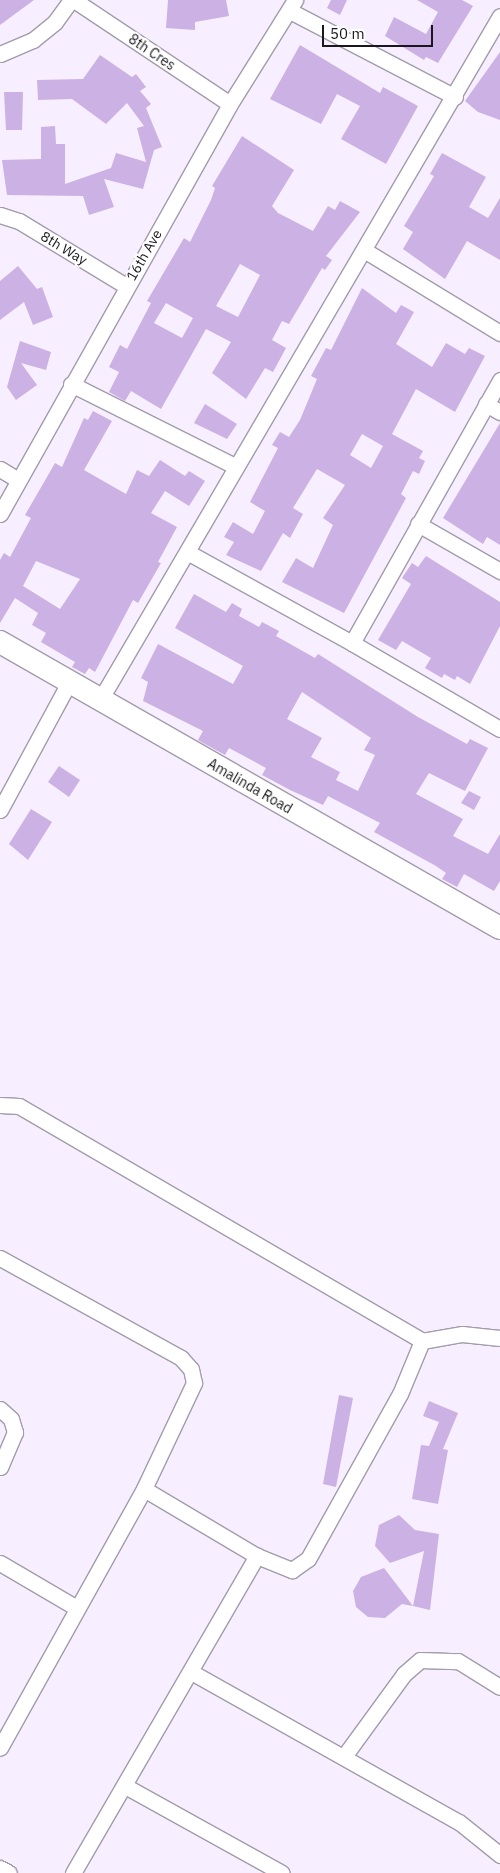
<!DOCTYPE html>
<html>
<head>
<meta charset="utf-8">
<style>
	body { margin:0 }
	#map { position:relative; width:500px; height:1873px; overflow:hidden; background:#f7efff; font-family:"IBM Plex Sans",sans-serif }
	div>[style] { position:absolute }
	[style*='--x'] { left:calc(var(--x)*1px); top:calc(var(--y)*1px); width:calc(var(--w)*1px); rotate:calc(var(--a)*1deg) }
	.building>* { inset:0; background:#ccb1e4 }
	.roads { filter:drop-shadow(1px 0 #a39baa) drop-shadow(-1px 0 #a39baa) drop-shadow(0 1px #a39baa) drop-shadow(0 -1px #a39baa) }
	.street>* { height:15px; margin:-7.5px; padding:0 7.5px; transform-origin:7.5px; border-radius:7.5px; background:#fff }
	.secondary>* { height:22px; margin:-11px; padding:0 11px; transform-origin:11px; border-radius:11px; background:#fff }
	span { translate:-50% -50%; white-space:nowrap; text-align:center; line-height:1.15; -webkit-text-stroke:4px #fff; paint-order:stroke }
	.street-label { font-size:14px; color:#1a171c }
	.scale { position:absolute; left:322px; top:25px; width:111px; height:22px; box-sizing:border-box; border:2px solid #1a171c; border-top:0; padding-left:6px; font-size:15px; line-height:18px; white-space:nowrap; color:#1a171c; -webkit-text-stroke:4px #fff; paint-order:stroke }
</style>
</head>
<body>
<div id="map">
	<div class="building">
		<i style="clip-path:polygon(0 0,34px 0,0 25px)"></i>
		<i style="clip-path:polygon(168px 0,226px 0,229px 16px,195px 22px,195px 30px,166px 28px)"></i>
		<i style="clip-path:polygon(331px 0,347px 0,340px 15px,327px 8px)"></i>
		<i style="clip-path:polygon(417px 0,462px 0,473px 6px,438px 63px,426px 57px,424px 60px,385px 36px,394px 17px,426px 34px,438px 12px)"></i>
		<i style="clip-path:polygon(300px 45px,380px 93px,383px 87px,418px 106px,386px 164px,341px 139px,360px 106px,337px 94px,321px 124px,270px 99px)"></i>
		<i style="clip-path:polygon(500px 52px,500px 120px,478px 112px,465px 101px)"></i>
		<i style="clip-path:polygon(100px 55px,132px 77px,136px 74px,146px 87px,140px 91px,151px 104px,146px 108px,162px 147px,154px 150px,143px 189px,104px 179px,114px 207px,89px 215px,83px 196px,7px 195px,2px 160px,41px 159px,41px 127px,55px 126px,56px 144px,65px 144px,65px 184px,111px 168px,116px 153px,146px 162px,137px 128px,144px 126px,127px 103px,106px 124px,72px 99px,38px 100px,37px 80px,83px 79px)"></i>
		<i style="clip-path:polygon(4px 92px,23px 92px,22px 130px,6px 130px)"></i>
		<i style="clip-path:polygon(evenodd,242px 136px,294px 170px,272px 206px,278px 213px,313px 231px,328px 206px,335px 210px,340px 201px,360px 212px,326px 256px,332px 260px,325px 270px,322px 268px,289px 324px,282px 321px,272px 340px,286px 348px,273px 372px,265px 368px,246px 399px,212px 373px,231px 342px,206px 329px,161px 409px,131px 391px,125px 401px,109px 392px,119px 372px,109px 367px,120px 345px,127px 349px,151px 303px,147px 301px,184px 238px,190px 242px,211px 200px,215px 188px,212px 186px,242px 136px,240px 264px,260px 275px,238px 317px,216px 306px,240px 264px,242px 136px,166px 303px,193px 318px,182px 338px,154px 323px,166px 303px)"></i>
		<i style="clip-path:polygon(442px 153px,486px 177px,469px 207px,488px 218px,500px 198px,500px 260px,467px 241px,445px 279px,403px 249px,413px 232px,404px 226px,434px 176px,430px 174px)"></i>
		<i style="clip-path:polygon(18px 266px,37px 289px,42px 287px,53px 317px,33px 325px,24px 302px,0 320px,0 281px)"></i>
		<i style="clip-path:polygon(evenodd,362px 288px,396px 313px,401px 305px,414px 312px,396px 344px,432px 367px,446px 343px,465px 354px,469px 348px,485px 356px,455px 412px,416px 389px,392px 434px,423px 451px,419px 458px,425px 461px,419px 474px,413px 471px,401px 494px,406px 498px,344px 613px,282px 582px,296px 558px,313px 568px,333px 525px,323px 518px,345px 485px,317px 469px,293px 508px,303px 514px,290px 538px,283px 533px,261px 571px,226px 555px,234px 542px,224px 537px,233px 522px,253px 534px,265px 511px,250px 502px,278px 448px,272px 445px,280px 432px,289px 437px,300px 420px,317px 379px,311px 376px,326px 348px,331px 350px,362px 288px,362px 434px,383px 446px,371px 468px,350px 455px,362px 434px)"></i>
		<i style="clip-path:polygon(20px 341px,51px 352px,46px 370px,21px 363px,37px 385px,16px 400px,7px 387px)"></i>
		<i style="clip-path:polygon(205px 404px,237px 424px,227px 439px,194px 423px)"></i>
		<i style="clip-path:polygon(evenodd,93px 411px,112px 421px,84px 470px,126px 494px,137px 470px,149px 476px,160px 460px,185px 476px,189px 471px,205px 481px,189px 506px,165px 491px,151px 513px,177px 527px,158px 562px,161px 563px,138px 603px,133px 600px,95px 672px,89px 668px,85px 674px,72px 667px,75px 662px,41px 642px,46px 633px,32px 625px,38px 613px,15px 598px,0 623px,0 560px,4px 553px,10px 557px,31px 518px,25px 515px,47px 477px,55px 463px,62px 467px,84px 418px,88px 420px,93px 411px,36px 561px,80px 579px,60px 609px,23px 586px,36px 561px)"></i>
		<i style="clip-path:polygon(500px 423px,500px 545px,487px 537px,483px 544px,443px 518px)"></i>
		<i style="clip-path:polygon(426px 556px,500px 602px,500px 626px,470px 684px,457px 676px,455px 680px,444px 674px,442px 678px,425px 668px,431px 658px,402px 641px,396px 650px,378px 640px,411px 584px,402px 578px,412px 563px,418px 567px)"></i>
		<i style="clip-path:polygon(evenodd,194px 594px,226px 612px,232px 603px,242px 609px,239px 616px,259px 627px,262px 622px,279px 631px,276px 636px,315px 658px,318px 654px,418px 717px,467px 744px,470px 739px,488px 748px,465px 791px,429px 773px,416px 794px,463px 819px,453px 836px,488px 854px,500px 834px,500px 881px,494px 891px,464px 874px,457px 887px,442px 879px,446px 873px,436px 866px,374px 832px,380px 823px,328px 796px,323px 805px,290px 790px,262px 775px,266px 768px,229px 748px,225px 755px,203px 743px,198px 740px,203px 731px,143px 701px,148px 682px,141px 678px,158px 644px,233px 684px,243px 666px,175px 628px,194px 594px,302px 692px,371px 738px,364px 750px,375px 755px,358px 791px,336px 780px,340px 772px,311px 757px,322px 738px,287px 719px,302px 692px)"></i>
		<i style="clip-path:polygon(59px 766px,80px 780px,69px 797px,48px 782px)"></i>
		<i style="clip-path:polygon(469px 791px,481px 797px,474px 810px,461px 803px)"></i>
		<i style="clip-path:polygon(31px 809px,52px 822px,28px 860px,9px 844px)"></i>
		<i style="clip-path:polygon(339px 1395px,353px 1398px,336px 1487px,323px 1484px)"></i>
		<i style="clip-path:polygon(429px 1401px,458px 1413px,443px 1449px,448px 1450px,438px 1504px,412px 1499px,421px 1445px,429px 1446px,439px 1422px,423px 1416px)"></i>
		<i style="clip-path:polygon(399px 1515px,415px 1530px,439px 1534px,430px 1610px,413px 1606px,424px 1551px,390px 1563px,375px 1546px,379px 1525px)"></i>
		<i style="clip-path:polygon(384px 1568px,413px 1606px,402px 1604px,385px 1618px,368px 1617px,356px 1607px,353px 1591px,361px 1577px)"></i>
	</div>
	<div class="roads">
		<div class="street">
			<i style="--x:74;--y:0;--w:187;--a:33.7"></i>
			<i style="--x:290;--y:11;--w:186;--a:27.5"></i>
			<i style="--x:0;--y:54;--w:36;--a:-23"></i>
			<i style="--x:33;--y:40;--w:28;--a:-39"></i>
			<i style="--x:55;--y:22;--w:27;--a:-54"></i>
			<i style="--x:0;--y:215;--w:20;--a:18"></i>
			<i style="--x:19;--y:221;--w:125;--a:31.3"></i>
			<i style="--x:364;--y:250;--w:159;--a:31.4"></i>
			<i style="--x:71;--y:384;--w:183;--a:26.6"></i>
			<i style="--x:486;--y:404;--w:16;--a:30"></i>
			<i style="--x:0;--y:469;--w:21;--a:31"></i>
			<i style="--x:0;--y:514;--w:470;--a:-60.7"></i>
			<i style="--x:230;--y:104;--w:123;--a:-58"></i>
			<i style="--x:418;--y:524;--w:95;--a:29.8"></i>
			<i style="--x:189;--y:553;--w:186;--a:28.9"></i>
			<i style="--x:352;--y:643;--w:302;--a:-60.6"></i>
			<i style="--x:352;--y:643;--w:171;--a:30.2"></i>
			<i style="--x:100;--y:700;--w:792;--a:-59.68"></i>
			<i style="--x:0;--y:810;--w:143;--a:-61.6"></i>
			<i style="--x:0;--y:1105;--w:19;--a:3"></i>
			<i style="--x:19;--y:1106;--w:467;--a:30.2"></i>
			<i style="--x:0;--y:1258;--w:207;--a:28.9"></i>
			<i style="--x:181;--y:1358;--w:15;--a:48"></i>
			<i style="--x:191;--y:1369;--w:14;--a:78"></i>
			<i style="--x:194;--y:1383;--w:117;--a:115.3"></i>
			<i style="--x:144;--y:1489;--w:296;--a:119.1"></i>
			<i style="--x:0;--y:1409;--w:15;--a:42"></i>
			<i style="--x:11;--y:1419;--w:14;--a:73"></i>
			<i style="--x:15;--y:1432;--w:38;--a:113"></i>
			<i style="--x:144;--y:1489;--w:131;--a:30.7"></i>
			<i style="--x:257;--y:1556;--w:38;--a:22"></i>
			<i style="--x:292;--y:1570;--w:19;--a:-35"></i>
			<i style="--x:308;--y:1559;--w:189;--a:-60.9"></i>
			<i style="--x:400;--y:1394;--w:57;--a:-67.5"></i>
			<i style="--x:422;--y:1341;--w:41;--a:-9.9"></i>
			<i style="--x:462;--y:1334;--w:38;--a:6"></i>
			<i style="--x:0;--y:1563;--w:87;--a:30.4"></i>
			<i style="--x:193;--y:1673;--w:305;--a:29.3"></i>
			<i style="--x:459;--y:1822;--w:53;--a:38.8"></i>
			<i style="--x:345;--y:1755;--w:100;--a:-53.9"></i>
			<i style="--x:404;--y:1674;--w:21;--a:-41"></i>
			<i style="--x:420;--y:1660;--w:38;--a:2"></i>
			<i style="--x:458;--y:1661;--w:49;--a:31.8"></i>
			<i style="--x:125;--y:1786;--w:179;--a:29"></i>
			<i style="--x:0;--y:1868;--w:10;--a:29"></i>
			<i style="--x:73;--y:1873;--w:367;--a:-59.9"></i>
		</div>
		<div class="secondary">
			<i style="--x:0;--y:642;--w:576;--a:29.77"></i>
		</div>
	</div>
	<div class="street-label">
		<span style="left:152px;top:52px;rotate:34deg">8th Cres</span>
		<span style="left:64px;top:248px;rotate:31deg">8th Way</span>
		<span style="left:144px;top:255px;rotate:-60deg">16th Ave</span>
		<span style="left:250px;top:786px;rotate:30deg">Amalinda Road</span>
	</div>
	<div class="scale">50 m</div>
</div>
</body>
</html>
